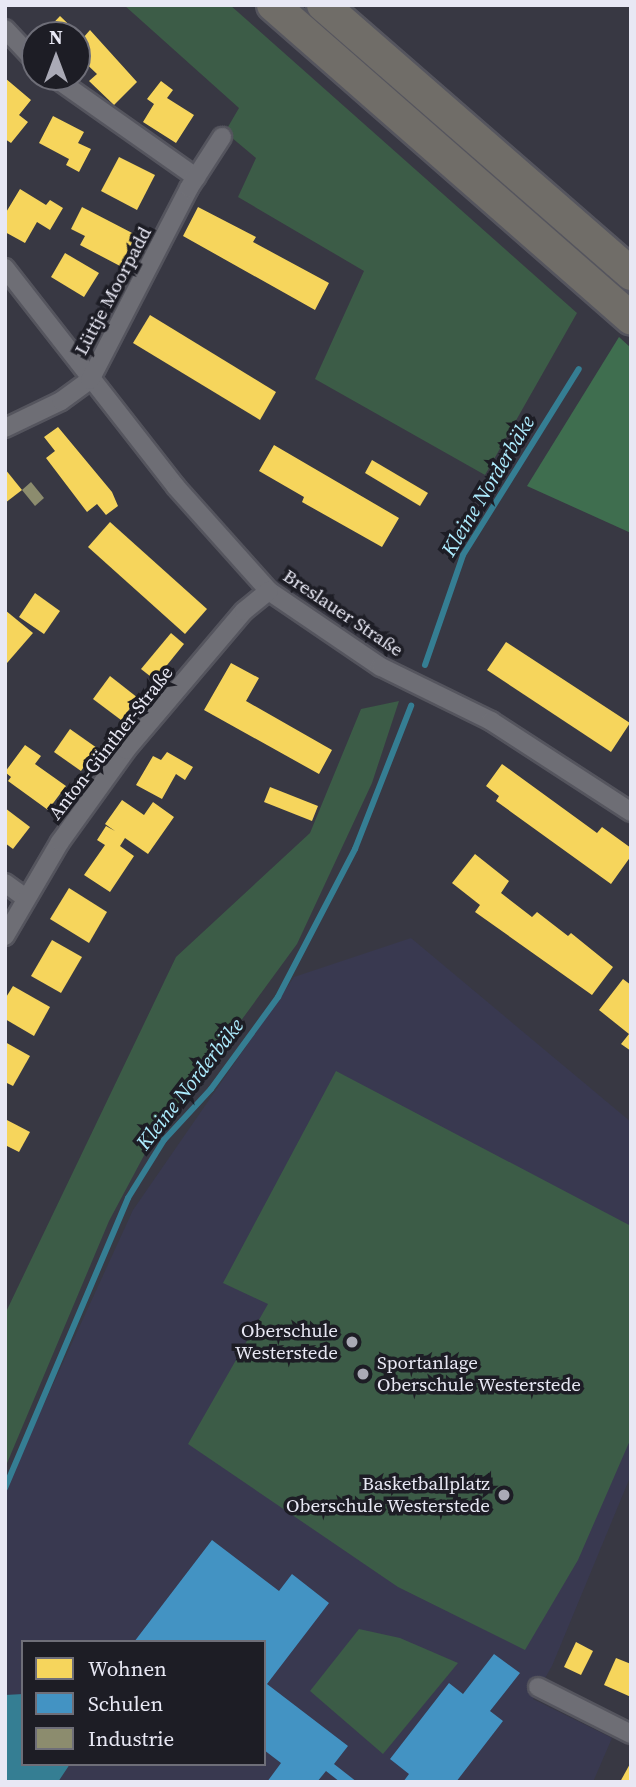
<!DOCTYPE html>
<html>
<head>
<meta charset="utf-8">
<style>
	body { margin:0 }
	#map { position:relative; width:636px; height:1787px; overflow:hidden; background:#383843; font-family:"Source Serif 4",serif }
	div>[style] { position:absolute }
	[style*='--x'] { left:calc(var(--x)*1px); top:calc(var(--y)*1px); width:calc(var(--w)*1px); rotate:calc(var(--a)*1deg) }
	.built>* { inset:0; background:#393950 }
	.green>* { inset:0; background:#3c5c47 }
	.forest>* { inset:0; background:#3f6e4f }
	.water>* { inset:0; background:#357e93 }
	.homes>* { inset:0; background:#f6d55c }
	.schools>* { inset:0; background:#4393c3 }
	.industry>* { inset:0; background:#8c8c6e }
	.stream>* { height:6px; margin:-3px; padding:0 3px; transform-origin:3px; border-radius:3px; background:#357e93 }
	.roads { filter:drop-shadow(2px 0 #55555e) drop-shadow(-2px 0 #55555e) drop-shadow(0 2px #55555e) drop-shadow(0 -2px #55555e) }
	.street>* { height:18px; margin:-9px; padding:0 9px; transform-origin:9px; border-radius:9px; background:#6e6e75 }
	.highway>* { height:32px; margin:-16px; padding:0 16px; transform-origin:16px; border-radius:16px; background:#706d68 }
	.dots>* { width:19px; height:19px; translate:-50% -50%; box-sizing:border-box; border:4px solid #1d1d25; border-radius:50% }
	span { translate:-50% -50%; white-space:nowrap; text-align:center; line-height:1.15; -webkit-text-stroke:7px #1d1d25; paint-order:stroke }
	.street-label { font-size:19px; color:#e8e8f4 }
	.poi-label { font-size:19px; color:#e8e8f4 }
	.right { translate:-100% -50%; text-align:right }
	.left { translate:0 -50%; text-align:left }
	.water-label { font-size:21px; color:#adecfe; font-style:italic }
	.frame { position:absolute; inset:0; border:7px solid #e8e8f4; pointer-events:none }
	.legend { position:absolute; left:21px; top:1640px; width:245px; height:126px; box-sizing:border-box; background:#1d1d25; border:2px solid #6e6e78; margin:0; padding:9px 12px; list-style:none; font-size:21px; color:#e8e8f4 }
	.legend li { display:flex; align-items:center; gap:14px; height:35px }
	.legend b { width:35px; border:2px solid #6e6e78 }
	.north { position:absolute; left:21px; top:21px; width:70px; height:70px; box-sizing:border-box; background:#1d1d25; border:2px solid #6e6e78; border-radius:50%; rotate:0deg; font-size:19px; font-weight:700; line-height:28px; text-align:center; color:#e8e8f4 }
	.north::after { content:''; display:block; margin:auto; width:24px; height:32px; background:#aaaab6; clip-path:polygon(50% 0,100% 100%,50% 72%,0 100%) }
</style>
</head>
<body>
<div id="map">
	<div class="built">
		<i style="clip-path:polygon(evenodd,411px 938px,631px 1122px,631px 1475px,552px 1666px,533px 1699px,612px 1738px,593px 1782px,5px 1782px,5px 1489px,133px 1210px,294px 977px,411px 938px,23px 1642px,264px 1642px,264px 1764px,23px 1764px,23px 1642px)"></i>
	</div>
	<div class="green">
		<i style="clip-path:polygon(124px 5px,230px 5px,577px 313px,485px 475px,315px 379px,364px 271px,238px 197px,256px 158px,225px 132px,239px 108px)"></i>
		<i style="clip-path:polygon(399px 701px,372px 783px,297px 944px,148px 1148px,109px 1221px,5px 1468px,5px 1314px,176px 957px,310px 833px,361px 709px)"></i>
		<i style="clip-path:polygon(336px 1071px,631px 1226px,631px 1438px,578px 1560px,525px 1650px,398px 1587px,188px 1444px,268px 1304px,223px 1283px)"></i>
		<i style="clip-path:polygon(359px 1629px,400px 1638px,458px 1663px,383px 1754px,310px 1691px)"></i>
	</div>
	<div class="forest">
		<i style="clip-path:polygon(619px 337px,631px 348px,631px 533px,527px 486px)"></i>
	</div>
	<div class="water">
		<i style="clip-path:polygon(23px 1694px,23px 1764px,70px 1764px,58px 1782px,5px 1782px,5px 1695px)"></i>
	</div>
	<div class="homes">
		<i style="clip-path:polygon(60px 16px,83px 38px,90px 30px,137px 82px,114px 105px,89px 81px,97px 74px,77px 55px,77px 35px,42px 35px)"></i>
		<i style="clip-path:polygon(5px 78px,31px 100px,19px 115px,28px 122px,11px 143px,5px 139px)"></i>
		<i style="clip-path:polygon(161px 81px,173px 90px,167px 98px,194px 115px,176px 143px,143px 122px,154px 104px,147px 99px)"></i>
		<i style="clip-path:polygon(53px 116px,84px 132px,78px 143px,91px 149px,79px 172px,66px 165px,69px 159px,39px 143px)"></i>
		<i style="clip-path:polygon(119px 157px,155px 175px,137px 210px,101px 191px)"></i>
		<i style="clip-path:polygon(20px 189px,46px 205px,50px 200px,63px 208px,50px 230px,37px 222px,25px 243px,5px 232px,5px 214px)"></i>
		<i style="clip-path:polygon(82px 207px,136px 235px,120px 266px,80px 245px,85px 236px,71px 229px)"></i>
		<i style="clip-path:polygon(198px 207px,256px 237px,253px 242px,329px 283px,315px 310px,183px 236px)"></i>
		<i style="clip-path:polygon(65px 253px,99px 273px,84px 297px,51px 277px)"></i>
		<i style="clip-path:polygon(150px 315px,276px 392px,260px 420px,133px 343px)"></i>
		<i style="clip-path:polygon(58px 427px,112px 492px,118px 506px,106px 515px,97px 504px,87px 512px,46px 458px,55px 451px,44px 437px)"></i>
		<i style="clip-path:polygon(274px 445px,399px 518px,382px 547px,302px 502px,304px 497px,259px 471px)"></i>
		<i style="clip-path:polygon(372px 460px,428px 493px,420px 506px,365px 473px)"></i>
		<i style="clip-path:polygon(5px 469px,22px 490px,5px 503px)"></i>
		<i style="clip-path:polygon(110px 522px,207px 609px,185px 634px,88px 547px)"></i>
		<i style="clip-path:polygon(35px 593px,60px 611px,44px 634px,19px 617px)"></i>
		<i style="clip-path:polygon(5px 610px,33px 633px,7px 663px,5px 662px)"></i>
		<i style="clip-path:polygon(171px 633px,184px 644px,155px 680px,141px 669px)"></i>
		<i style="clip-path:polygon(506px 642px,630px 723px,611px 752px,487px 670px)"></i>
		<i style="clip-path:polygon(231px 663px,259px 678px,246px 701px,332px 750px,319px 774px,204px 710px)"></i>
		<i style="clip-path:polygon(110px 676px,138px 698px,121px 720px,93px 699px)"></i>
		<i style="clip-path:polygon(70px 729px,97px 748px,81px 771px,54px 752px)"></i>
		<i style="clip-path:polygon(25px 745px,41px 756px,35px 764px,66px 786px,48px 810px,8px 781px,11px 777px,5px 772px)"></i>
		<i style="clip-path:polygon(167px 752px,193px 767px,185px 780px,176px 774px,162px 799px,136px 785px,153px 756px,161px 760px)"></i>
		<i style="clip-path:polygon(502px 764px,597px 833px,602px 827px,631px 848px,631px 856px,611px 884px,496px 801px,499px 796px,486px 786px)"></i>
		<i style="clip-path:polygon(270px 787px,318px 806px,312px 821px,264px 802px)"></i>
		<i style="clip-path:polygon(122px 800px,144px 815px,153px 802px,174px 817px,148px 854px,125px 838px,120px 846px,134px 856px,110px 892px,84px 875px,105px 845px,97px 840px,106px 826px,115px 831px,105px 824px)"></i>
		<i style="clip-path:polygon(5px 808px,30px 827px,13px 849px,5px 843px)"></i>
		<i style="clip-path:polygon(475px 854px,509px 881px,501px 893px,532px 917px,537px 912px,568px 936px,571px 933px,613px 967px,592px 995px,475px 912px,480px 905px,452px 883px)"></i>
		<i style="clip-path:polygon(69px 888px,107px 912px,89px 943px,50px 919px)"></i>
		<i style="clip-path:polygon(52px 940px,82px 957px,61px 993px,31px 976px)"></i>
		<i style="clip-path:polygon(623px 979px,631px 985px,631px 1051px,621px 1044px,629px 1034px,599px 1010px)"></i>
		<i style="clip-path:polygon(13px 986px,50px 1007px,34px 1036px,5px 1019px,5px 999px)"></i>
		<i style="clip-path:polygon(5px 1042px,30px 1056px,13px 1086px,5px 1082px)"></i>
		<i style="clip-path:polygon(5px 1119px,30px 1132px,19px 1152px,5px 1145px)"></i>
		<i style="clip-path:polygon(576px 1642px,593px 1651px,581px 1675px,564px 1667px)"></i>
		<i style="clip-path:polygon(616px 1658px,631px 1664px,631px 1697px,604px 1685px)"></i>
		<i style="clip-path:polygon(631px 1762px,631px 1782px,620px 1782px)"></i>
	</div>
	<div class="schools">
		<i style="clip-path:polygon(212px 1540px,279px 1591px,292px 1574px,329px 1603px,267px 1684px,348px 1746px,334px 1764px,357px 1782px,340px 1782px,326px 1771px,317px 1782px,267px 1782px,281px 1763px,264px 1750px,264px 1642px,134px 1642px)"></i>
		<i style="clip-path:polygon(494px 1654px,520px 1673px,490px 1711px,503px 1721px,456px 1782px,403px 1782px,409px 1774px,390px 1759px,449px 1683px,463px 1694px)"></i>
	</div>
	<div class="industry">
		<i style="clip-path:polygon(31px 482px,44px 498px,35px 506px,22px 490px)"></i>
	</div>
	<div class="stream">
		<i style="--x:425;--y:665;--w:116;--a:-70.9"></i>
		<i style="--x:463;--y:555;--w:219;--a:-58.1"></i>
		<i style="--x:5;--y:1488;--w:315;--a:-67"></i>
		<i style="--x:128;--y:1198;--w:68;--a:-58.2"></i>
		<i style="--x:164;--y:1140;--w:69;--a:-47.3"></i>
		<i style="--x:211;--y:1089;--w:114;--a:-53.9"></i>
		<i style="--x:278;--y:997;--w:167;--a:-62.5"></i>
		<i style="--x:355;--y:849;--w:154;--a:-68.6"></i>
	</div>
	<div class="roads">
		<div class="street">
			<i style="--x:5;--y:29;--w:44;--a:46.8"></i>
			<i style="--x:54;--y:77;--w:174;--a:35.2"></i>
			<i style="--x:5;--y:268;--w:278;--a:52"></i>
			<i style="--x:176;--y:487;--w:140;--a:48.2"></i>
			<i style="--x:269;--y:591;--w:135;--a:34.2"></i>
			<i style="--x:381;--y:667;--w:123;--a:26.1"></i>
			<i style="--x:491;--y:721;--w:167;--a:33"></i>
			<i style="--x:5;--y:428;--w:62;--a:-25.7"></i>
			<i style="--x:61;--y:401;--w:36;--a:-36"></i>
			<i style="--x:90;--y:380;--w:216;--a:-62.7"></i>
			<i style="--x:189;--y:188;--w:61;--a:-57.1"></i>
			<i style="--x:5;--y:883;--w:24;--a:36"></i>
			<i style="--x:5;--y:936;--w:109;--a:-59.7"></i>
			<i style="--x:60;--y:842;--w:113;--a:-54.3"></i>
			<i style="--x:126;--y:750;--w:182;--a:-49.7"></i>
			<i style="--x:244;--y:611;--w:32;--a:-39"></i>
			<i style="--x:538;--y:1687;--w:104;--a:26.8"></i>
		</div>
		<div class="highway">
			<i style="--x:273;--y:5;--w:476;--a:41.2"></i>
			<i style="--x:323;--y:5;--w:409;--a:41.1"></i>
		</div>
	</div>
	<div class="dots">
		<i style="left:352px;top:1342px;background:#aaaab6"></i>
		<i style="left:363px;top:1374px;background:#aaaab6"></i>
		<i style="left:504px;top:1495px;background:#aaaab6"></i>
	</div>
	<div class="street-label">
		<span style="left:113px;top:291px;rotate:-62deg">Lüttje Moorpadd</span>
		<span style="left:343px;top:613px;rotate:34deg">Breslauer Straße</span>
		<span style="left:111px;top:743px;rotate:-52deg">Anton-Günther-Straße</span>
	</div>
	<div class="poi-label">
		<span class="right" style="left:338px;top:1342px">Oberschule<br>Westerstede</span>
		<span class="left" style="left:377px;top:1374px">Sportanlage<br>Oberschule Westerstede</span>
		<span class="right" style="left:490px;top:1495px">Basketballplatz<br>Oberschule Westerstede</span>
	</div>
	<div class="water-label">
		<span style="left:488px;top:486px;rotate:-59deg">Kleine Norderbäke</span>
		<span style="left:190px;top:1084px;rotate:-52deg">Kleine Norderbäke</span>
	</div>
	<div class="frame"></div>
	<ul class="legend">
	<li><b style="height:19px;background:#f6d55c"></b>Wohnen</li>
	<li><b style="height:19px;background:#4393c3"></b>Schulen</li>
	<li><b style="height:19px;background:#8c8c6e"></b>Industrie</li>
	</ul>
	<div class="north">N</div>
</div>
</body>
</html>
